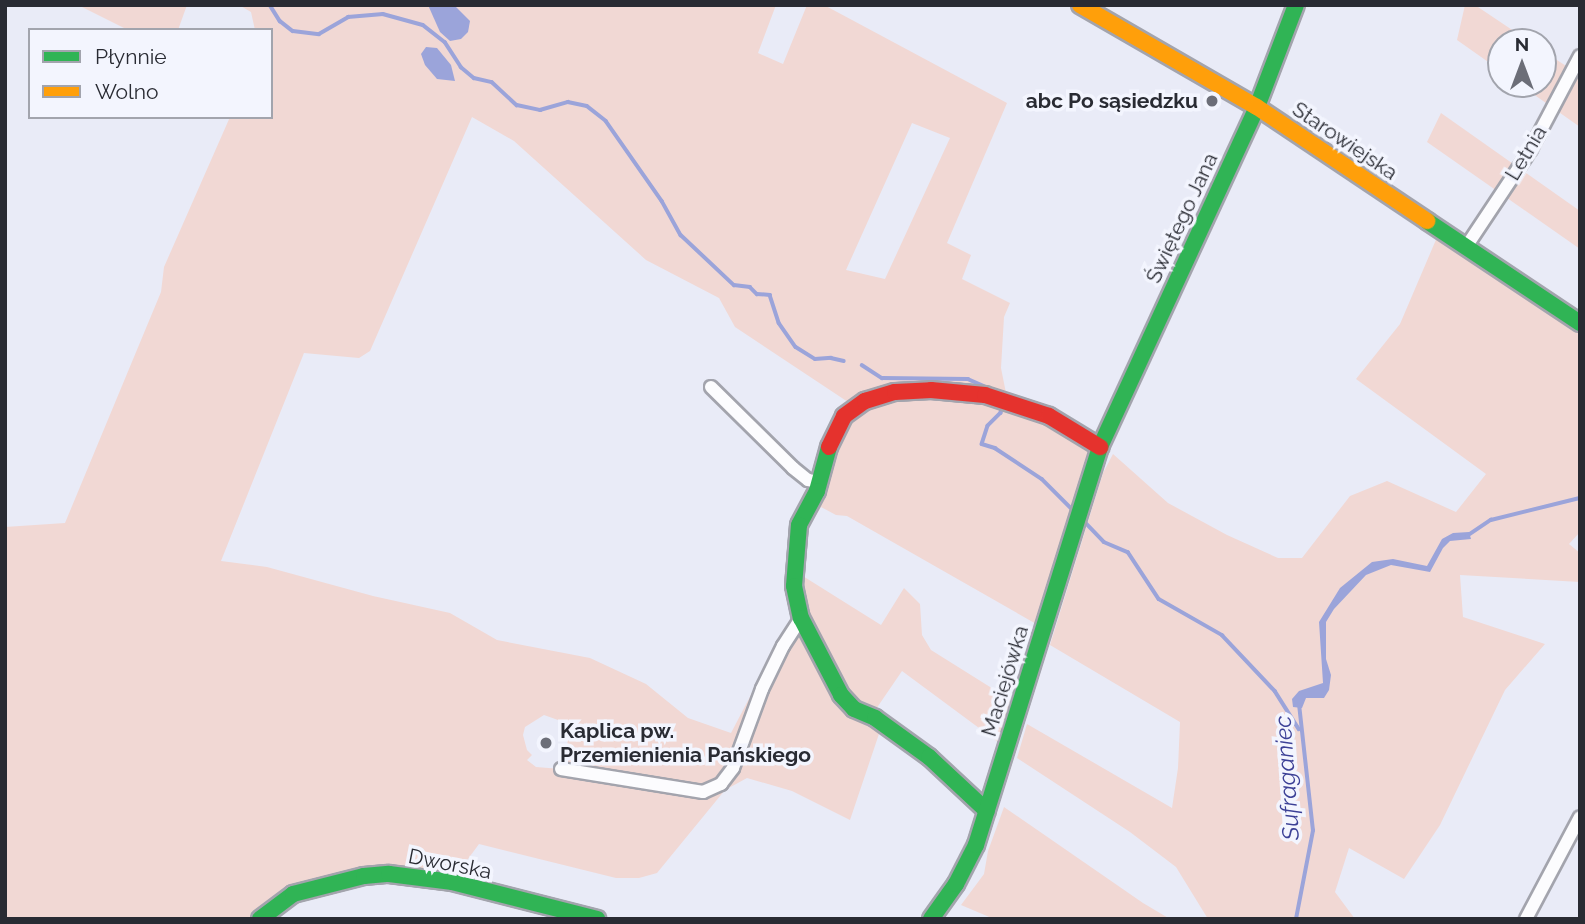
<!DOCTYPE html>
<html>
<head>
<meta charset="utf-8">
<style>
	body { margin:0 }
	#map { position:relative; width:1585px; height:924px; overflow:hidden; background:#e9ebf7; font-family:Raleway,sans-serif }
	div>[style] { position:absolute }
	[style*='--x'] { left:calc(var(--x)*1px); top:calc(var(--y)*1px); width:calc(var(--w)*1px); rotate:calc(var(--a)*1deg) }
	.green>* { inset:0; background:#f1d8d4 }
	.water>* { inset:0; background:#9ba4da }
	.stream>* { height:3.5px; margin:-1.75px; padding:0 1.75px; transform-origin:1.75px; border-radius:1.75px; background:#9ba4da }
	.roads { filter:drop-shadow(2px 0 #a3a4ad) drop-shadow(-2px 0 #a3a4ad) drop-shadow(0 2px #a3a4ad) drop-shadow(0 -2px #a3a4ad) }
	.street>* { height:12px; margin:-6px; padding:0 6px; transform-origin:6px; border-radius:6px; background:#fcfcfe }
	.fast>* { height:16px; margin:-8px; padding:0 8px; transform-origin:8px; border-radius:8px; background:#30b455 }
	.slow>* { height:16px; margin:-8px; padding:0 8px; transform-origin:8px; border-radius:8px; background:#ff9f0a }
	.jam>* { height:16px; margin:-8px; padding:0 8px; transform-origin:8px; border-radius:8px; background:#e5322d }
	.dots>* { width:19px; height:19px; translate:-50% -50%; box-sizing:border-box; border:4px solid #f3f5fe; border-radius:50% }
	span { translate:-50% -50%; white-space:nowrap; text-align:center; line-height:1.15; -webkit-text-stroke:7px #f3f5fe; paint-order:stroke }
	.poi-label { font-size:21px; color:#292b33; font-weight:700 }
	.right { translate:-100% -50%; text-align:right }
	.left { translate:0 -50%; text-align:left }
	.street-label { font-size:21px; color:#292b33 }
	.water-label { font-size:23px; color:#3c4096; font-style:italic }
	.frame { position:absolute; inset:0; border:7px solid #292b33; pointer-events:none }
	.legend { position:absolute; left:28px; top:28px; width:245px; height:91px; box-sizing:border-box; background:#f3f5fe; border:2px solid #a2a4ad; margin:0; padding:9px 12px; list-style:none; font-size:21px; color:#292b33 }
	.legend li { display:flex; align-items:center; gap:14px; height:35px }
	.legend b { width:35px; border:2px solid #a2a4ad }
	.north { position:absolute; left:1487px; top:28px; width:70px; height:70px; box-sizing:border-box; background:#f3f5fe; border:2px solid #a2a4ad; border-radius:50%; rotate:0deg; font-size:19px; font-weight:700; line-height:28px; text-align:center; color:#292b33 }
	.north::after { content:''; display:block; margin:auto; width:24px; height:32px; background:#6c6e78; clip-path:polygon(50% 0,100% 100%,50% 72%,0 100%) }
</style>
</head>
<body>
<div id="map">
	<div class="green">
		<i style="clip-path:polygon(78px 5px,187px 5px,178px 30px,128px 30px)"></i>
		<i style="clip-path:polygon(evenodd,239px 5px,776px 5px,758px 53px,783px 64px,807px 5px,824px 5px,1007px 103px,947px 243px,971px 255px,962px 279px,1010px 303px,1004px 317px,1001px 368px,1007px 398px,993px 393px,851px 404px,735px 327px,719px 298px,646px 260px,514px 141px,472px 117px,370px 351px,359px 358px,304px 353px,221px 561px,267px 567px,373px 596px,450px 613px,497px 640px,590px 658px,646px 684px,688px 718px,731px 733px,765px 668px,791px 640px,798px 637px,806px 640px,881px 728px,850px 820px,792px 791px,747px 778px,725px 790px,657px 873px,639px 878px,616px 878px,479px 844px,454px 878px,372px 871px,255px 919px,5px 919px,5px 527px,65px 523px,161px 292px,164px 267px,230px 117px,271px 117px,271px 30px,255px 30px,251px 12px,239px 5px,912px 123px,950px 138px,885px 279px,846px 270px,912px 123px,239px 5px,544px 715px,558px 720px,565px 731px,568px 745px,559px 763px,561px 769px,536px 767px,527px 760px,532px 755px,527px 750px,523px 735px,525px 727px,544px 715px)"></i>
		<i style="clip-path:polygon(1465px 5px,1475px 5px,1530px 42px,1501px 42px,1501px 71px,1457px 40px)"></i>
		<i style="clip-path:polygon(1543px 51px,1580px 75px,1580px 127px,1519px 84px,1543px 84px)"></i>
		<i style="clip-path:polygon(1441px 113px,1580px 211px,1580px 249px,1427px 142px)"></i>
		<i style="clip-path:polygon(1438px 235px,1580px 331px,1580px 532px,1569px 544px,1580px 553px,1580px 582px,1460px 575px,1463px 617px,1545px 644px,1505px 690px,1440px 825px,1404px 879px,1349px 848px,1335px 892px,1355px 919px,1208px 919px,1176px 867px,1130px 832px,1017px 758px,1027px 724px,1172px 808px,1178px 768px,1180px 722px,1050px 645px,1103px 473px,1113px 454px,1168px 503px,1227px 535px,1278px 558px,1302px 558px,1350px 496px,1387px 481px,1456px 512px,1486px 474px,1356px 379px,1400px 324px)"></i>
		<i style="clip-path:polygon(896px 397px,985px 399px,1045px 419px,1092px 448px,1038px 625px,847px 516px,836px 515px,821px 507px,808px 528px,804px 526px,848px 419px,868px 406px)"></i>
		<i style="clip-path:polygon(798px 573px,881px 625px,904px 588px,920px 604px,922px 635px,931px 650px,1014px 702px,1002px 745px,902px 671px,874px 712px,857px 706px,808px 623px)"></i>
		<i style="clip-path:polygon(1004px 807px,1143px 903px,1170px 919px,994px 919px,961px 905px,984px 874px,988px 851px)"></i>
	</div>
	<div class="water">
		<i style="clip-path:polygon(428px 5px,454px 5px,470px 21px,468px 32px,461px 39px,450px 41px,440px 32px)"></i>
		<i style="clip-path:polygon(426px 47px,437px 48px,451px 65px,455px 81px,437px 79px,425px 65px,421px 54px)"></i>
		<i style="clip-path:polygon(1469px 532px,1471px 539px,1450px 541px,1443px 548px,1430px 572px,1391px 565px,1366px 575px,1334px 609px,1326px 622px,1326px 659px,1331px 675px,1329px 690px,1324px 698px,1306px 698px,1302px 708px,1293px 707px,1292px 699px,1299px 691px,1323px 683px,1319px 622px,1340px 588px,1372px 562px,1393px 559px,1427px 566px,1442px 539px,1453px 533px)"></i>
	</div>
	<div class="stream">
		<i style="--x:270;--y:5;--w:19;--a:58"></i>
		<i style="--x:280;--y:21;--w:16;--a:38"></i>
		<i style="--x:293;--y:31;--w:26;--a:7"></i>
		<i style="--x:319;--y:34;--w:34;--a:-30"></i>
		<i style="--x:348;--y:17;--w:35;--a:-5"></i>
		<i style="--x:383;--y:14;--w:41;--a:15.4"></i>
		<i style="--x:423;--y:25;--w:28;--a:38"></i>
		<i style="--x:445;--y:42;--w:30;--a:57"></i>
		<i style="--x:461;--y:67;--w:17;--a:40"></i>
		<i style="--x:474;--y:78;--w:18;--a:13"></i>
		<i style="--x:492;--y:82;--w:34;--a:43"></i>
		<i style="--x:517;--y:105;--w:24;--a:12"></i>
		<i style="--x:540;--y:110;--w:29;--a:-16"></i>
		<i style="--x:568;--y:102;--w:19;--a:12"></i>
		<i style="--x:587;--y:106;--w:24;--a:38"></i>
		<i style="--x:606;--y:121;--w:98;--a:55"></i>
		<i style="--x:662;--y:201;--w:39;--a:61"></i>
		<i style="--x:681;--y:235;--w:73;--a:43.3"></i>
		<i style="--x:734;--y:285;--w:16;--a:7"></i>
		<i style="--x:750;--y:287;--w:10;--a:45"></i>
		<i style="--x:757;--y:294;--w:13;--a:4"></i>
		<i style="--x:770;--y:295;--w:29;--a:72"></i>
		<i style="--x:779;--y:323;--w:29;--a:55"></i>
		<i style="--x:796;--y:347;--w:22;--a:32"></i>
		<i style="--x:815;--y:359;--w:16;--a:-4"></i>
		<i style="--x:831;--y:358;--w:13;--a:13"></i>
		<i style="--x:862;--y:365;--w:24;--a:33"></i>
		<i style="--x:882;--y:378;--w:86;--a:0.7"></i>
		<i style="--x:968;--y:379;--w:22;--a:24"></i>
		<i style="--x:1002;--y:407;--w:6;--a:99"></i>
		<i style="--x:1001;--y:413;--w:18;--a:135"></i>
		<i style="--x:988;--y:426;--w:19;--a:108"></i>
		<i style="--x:982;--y:444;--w:14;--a:17"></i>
		<i style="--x:995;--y:448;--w:56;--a:33.4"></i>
		<i style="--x:1042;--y:479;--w:47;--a:45"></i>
		<i style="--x:1083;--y:520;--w:30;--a:46"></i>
		<i style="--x:1104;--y:542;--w:26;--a:23"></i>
		<i style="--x:1128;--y:552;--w:56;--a:56.6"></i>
		<i style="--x:1159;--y:599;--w:73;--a:29.7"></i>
		<i style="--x:1222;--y:635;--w:77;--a:46.6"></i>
		<i style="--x:1275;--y:691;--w:45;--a:57.7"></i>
		<i style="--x:1467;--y:536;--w:29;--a:-34"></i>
		<i style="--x:1491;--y:520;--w:92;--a:-13.9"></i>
		<i style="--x:1296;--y:919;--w:90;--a:-79.1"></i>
		<i style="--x:1313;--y:831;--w:127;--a:-96.3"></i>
	</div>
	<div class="roads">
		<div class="street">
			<i style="--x:1466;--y:247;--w:118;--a:-56.4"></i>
			<i style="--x:1531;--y:149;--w:105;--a:-62.2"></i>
			<i style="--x:711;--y:387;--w:115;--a:44.6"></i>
			<i style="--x:793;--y:468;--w:19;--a:39"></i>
			<i style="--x:808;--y:480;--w:11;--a:10"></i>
			<i style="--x:561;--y:769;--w:144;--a:9.2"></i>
			<i style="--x:703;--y:792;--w:20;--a:-24"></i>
			<i style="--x:721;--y:784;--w:20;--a:-53"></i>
			<i style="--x:733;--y:768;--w:84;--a:-69.8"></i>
			<i style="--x:762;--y:689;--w:48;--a:-64"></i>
			<i style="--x:783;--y:646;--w:33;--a:-57"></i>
			<i style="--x:1526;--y:919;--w:115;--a:-62.1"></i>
		</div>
		<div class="fast">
			<i style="--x:1427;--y:221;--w:184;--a:33.7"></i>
			<i style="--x:829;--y:447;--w:46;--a:105.3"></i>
			<i style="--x:817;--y:491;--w:38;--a:118"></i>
			<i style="--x:799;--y:525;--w:61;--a:94.7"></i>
			<i style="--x:794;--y:586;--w:33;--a:78"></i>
			<i style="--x:801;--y:618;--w:87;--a:62.5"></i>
			<i style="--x:841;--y:695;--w:19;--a:47"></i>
			<i style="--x:854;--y:709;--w:23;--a:23"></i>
			<i style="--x:875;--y:718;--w:67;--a:35.8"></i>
			<i style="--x:929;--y:757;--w:79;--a:43"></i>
			<i style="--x:260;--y:919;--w:41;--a:-37.1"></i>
			<i style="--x:293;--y:894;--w:73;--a:-14.2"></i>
			<i style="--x:364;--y:876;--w:25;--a:-5"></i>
			<i style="--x:389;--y:874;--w:64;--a:7.2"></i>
			<i style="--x:452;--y:882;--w:150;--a:14.3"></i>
			<i style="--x:931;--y:919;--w:43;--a:-54.5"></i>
			<i style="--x:956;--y:884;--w:44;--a:-62.9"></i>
			<i style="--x:976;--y:845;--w:417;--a:-72.7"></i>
			<i style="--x:1100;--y:447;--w:374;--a:-65.2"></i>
			<i style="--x:1257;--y:107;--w:109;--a:-69.1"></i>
		</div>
		<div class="slow">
			<i style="--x:1080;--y:5;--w:204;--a:30"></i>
			<i style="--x:1257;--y:107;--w:205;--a:33.8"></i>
		</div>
		<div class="jam">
			<i style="--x:829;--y:447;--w:34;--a:-64"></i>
			<i style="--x:844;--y:416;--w:26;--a:-36"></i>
			<i style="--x:865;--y:401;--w:31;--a:-17"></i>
			<i style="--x:895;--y:392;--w:36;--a:-3"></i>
			<i style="--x:931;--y:390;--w:54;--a:5.3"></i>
			<i style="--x:985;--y:395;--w:67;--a:18.2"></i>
			<i style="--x:1049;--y:416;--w:60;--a:31.3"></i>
		</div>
	</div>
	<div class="dots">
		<i style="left:1212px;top:101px;background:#6c6e78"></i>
		<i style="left:546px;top:743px;background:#6c6e78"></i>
	</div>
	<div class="poi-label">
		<span class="right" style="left:1198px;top:101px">abc Po sąsiedzku</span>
		<span class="left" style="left:560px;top:743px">Kaplica pw.<br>Przemienienia Pańskiego</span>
	</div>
	<div class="street-label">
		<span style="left:1345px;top:141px;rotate:34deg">Starowiejska</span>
		<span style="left:1526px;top:153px;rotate:-59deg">Letnia</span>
		<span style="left:1182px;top:218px;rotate:-65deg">Świętego Jana</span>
		<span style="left:1005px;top:681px;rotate:-73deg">Maciejówka</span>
		<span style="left:450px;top:864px;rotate:11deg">Dworska</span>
	</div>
	<div class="water-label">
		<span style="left:1287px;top:778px;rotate:-94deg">Sufraganiec</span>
	</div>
	<div class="frame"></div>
	<ul class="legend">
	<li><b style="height:9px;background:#30b455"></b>Płynnie</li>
	<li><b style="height:9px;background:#ff9f0a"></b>Wolno</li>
	</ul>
	<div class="north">N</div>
</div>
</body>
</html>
